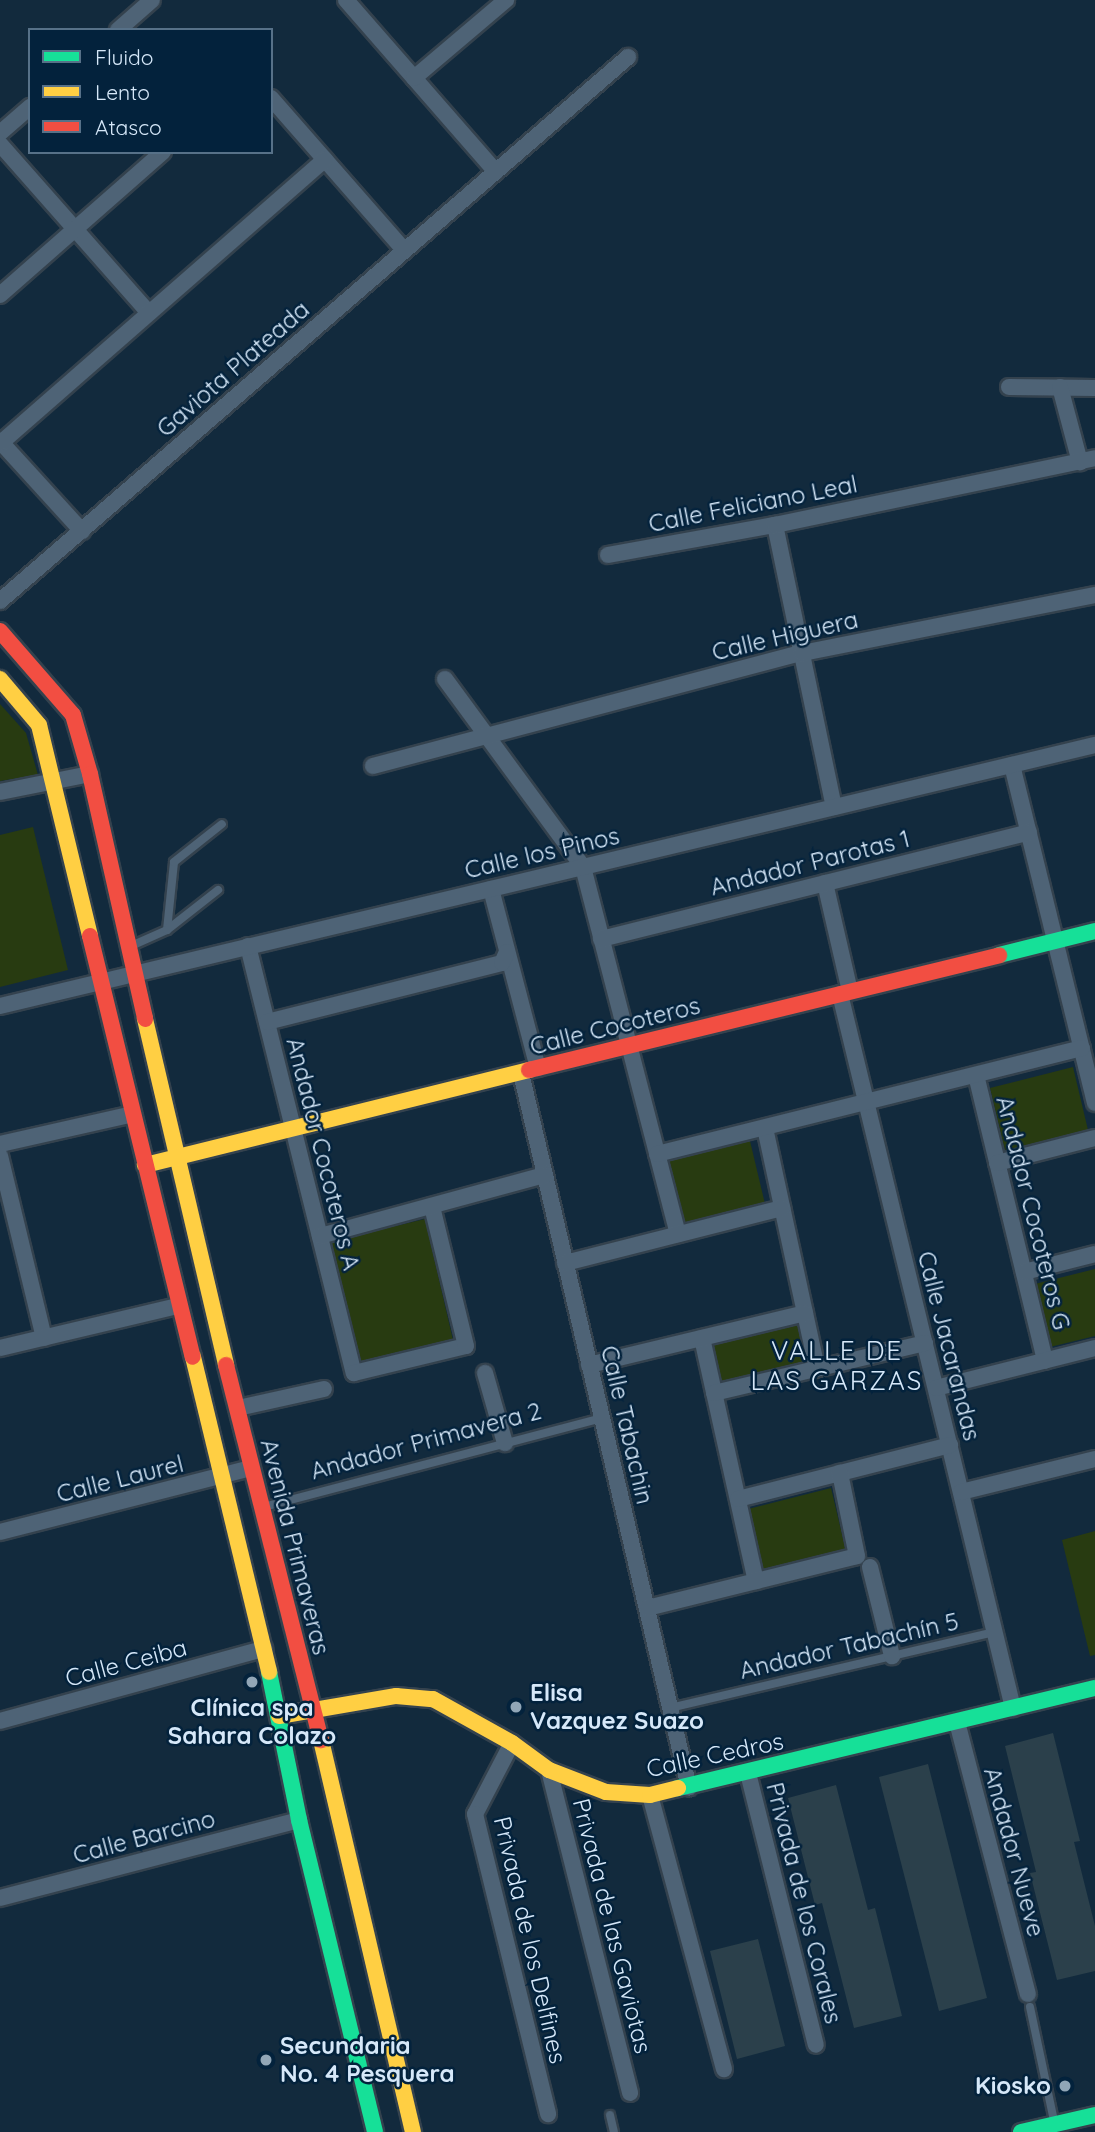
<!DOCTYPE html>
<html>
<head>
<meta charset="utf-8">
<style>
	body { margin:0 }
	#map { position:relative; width:1095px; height:2132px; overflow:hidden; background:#122a3d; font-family:Quicksand,sans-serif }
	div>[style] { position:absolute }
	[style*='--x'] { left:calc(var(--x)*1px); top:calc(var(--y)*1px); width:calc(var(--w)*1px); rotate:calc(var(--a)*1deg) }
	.green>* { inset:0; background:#283b11 }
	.building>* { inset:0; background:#2b404b }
	.roads { filter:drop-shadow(2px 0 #34424e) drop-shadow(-2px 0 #34424e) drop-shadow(0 2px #34424e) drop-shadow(0 -2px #34424e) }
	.lane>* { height:8px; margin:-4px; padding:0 4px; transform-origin:4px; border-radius:4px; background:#4e6376 }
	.street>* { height:16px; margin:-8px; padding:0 8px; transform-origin:8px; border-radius:8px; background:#4e6376 }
	.fast>* { height:16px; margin:-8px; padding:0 8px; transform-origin:8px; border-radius:8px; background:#16e098 }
	.slow>* { height:16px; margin:-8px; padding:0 8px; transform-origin:8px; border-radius:8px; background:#ffcf43 }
	.jam>* { height:16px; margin:-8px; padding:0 8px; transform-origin:8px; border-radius:8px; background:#f24e42 }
	.dots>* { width:19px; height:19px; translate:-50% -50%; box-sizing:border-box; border:4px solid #03223c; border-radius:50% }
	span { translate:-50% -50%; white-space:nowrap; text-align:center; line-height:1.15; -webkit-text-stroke:5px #03223c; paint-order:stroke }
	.street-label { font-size:24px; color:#d6e8f9 }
	.poi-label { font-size:24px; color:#d6e8f9; font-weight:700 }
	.left { translate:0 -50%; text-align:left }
	.right { translate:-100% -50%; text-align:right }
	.neighbourhood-label { font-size:26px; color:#d6e8f9; letter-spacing:2px }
	.legend { position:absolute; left:28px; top:28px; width:245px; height:126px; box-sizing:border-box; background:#03223c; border:2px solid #577188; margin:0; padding:9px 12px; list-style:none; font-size:21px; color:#d6e8f9 }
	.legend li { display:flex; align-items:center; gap:14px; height:35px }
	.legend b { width:35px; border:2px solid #577188 }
</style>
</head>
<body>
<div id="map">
	<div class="green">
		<i style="clip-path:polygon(0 704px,26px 733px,38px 775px,0 781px)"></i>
		<i style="clip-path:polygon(33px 827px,68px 970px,0 987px,0 835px)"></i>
		<i style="clip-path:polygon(1073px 1067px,1088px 1130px,1005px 1151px,990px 1088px)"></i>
		<i style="clip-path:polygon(750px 1141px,765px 1204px,682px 1224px,667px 1161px)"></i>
		<i style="clip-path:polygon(425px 1219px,453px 1340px,356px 1363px,328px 1242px)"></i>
		<i style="clip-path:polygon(1095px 1269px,1095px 1336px,1050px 1347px,1035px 1284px)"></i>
		<i style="clip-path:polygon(797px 1323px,807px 1365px,718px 1386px,708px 1344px)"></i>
		<i style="clip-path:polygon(831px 1488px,846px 1551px,763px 1572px,748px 1509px)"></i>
		<i style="clip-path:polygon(1095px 1531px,1095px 1655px,1090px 1656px,1062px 1540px)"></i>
	</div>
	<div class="building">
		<i style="clip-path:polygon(1053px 1733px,1080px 1841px,1074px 1842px,1095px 1926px,1095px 1971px,1057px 1980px,1030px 1873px,1036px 1872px,1005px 1746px)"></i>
		<i style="clip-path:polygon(928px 1764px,987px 1998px,939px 2011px,879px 1777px)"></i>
		<i style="clip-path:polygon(836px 1785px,868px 1910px,875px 1908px,902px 2016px,854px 2028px,822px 1903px,815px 1905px,788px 1798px)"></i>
		<i style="clip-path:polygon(758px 1939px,785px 2046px,737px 2059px,710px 1951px)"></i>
	</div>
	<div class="roads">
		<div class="lane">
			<i style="--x:167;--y:930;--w:68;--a:-84.1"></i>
			<i style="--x:174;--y:862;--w:61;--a:-38.4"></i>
			<i style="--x:131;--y:946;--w:39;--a:-24"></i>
			<i style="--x:167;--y:930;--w:65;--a:-38.1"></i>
			<i style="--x:263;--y:1507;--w:350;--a:-14.7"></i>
			<i style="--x:670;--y:1708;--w:333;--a:-13.2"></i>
			<i style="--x:1030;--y:2007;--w:116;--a:78.1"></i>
			<i style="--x:610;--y:2115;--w:17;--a:77"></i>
		</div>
		<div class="street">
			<i style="--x:346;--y:0;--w:228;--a:48.9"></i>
			<i style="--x:118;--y:30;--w:45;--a:-41.4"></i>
			<i style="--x:414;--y:78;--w:121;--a:-40.3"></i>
			<i style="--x:271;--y:98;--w:203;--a:48.8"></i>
			<i style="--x:0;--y:133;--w:40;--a:-41"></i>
			<i style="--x:0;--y:144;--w:225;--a:48.6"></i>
			<i style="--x:0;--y:295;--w:217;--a:-41.3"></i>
			<i style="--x:1009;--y:387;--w:86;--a:0.7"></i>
			<i style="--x:1060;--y:387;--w:78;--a:75.1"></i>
			<i style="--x:0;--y:441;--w:122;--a:47.7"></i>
			<i style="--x:2;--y:442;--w:429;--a:-41.2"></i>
			<i style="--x:775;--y:525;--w:288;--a:78.2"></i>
			<i style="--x:608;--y:555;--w:170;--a:-10.2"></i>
			<i style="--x:775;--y:525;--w:327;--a:-11.8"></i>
			<i style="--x:0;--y:601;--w:831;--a:-40.9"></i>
			<i style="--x:445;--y:679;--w:233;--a:53.7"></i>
			<i style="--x:583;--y:867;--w:379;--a:75.5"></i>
			<i style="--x:1012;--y:765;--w:348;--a:76.2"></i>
			<i style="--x:373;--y:766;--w:444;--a:-14.8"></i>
			<i style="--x:802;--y:653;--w:299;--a:-11.2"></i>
			<i style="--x:0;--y:792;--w:92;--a:-11.3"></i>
			<i style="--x:825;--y:883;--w:111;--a:77"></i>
			<i style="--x:491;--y:889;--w:185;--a:75.3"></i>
			<i style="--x:601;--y:939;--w:441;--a:-14"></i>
			<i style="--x:248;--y:946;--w:440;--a:76.1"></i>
			<i style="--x:354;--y:1373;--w:115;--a:-13.6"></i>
			<i style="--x:466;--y:1346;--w:144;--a:-103.7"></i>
			<i style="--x:840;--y:994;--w:735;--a:76.38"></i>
			<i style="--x:0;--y:1006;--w:1126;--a:-13.41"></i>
			<i style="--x:267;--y:1022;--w:242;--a:-14.1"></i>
			<i style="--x:502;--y:963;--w:12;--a:-66"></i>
			<i style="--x:521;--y:1073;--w:734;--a:76.78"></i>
			<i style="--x:976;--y:1075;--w:294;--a:76.4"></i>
			<i style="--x:765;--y:1128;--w:246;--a:77.8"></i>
			<i style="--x:0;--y:1144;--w:136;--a:-12.7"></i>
			<i style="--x:657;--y:1154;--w:438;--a:-14"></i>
			<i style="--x:0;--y:1156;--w:187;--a:76.4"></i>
			<i style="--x:997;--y:1163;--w:101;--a:-14.3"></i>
			<i style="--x:320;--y:1236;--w:233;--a:-15.2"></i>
			<i style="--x:565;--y:1263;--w:224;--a:-14.2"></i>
			<i style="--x:1024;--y:1272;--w:73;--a:-14.2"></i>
			<i style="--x:702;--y:1338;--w:249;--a:77.5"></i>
			<i style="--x:0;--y:1348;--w:183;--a:-13.3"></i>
			<i style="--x:589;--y:1365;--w:222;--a:-13.5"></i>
			<i style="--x:485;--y:1373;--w:73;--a:74.1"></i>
			<i style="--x:936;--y:1388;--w:164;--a:-14.1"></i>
			<i style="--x:714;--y:1393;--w:217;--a:-13.3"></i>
			<i style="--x:238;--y:1408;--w:88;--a:-12.5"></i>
			<i style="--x:961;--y:1492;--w:138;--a:-13.8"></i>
			<i style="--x:738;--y:1499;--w:219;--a:-14.3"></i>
			<i style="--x:0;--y:1532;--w:259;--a:-14.3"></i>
			<i style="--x:870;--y:1567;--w:92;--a:76.1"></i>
			<i style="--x:647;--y:1608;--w:216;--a:-13.9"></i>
			<i style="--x:857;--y:1556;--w:85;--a:-101.6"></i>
			<i style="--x:0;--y:1721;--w:274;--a:-15.3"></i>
			<i style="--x:957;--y:1722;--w:281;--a:75.4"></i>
			<i style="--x:512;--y:1743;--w:80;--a:117.5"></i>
			<i style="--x:475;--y:1814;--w:309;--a:76.3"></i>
			<i style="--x:549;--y:1770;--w:333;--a:75.9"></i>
			<i style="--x:748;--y:1773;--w:280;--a:76"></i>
			<i style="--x:650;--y:1795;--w:284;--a:74.9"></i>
			<i style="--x:0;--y:1898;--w:309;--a:-14.6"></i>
		</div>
		<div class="fast">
			<i style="--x:999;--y:955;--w:99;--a:-14"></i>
			<i style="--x:269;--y:1672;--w:151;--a:78.5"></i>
			<i style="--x:299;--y:1820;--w:321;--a:76.3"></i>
			<i style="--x:678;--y:1788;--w:429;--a:-13.5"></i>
			<i style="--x:1021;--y:2132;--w:76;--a:-12.9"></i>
		</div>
		<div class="slow">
			<i style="--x:0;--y:679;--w:60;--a:49.7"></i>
			<i style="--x:39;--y:725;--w:217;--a:76.4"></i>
			<i style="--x:145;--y:1019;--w:355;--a:76.8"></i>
			<i style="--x:145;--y:1165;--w:396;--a:-13.9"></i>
			<i style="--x:193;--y:1357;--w:324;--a:76.4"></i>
			<i style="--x:279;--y:1716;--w:119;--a:-9.7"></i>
			<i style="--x:396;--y:1696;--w:37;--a:5"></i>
			<i style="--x:433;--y:1699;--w:90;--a:29.1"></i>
			<i style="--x:512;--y:1743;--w:46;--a:36.1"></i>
			<i style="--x:549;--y:1770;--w:61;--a:21.1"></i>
			<i style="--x:606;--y:1792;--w:44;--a:3.9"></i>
			<i style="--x:650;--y:1795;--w:29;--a:-14"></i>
			<i style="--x:321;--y:1740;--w:403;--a:76.8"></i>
		</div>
		<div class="jam">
			<i style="--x:0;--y:631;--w:111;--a:49"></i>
			<i style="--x:73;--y:715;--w:61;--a:73.9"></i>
			<i style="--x:90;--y:774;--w:251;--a:77.3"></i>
			<i style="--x:90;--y:936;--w:433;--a:76.3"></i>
			<i style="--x:529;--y:1070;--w:484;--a:-13.7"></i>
			<i style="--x:226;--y:1365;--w:387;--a:75.8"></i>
		</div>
	</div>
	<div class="dots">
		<i style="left:252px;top:1682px;background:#91a6b7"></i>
		<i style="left:516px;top:1707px;background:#91a6b7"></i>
		<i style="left:266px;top:2060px;background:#91a6b7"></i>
		<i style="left:1065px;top:2086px;background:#91a6b7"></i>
	</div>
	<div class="street-label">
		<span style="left:233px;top:369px;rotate:-41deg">Gaviota Plateada</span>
		<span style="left:753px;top:504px;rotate:-11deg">Calle Feliciano Leal</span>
		<span style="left:785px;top:636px;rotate:-13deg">Calle Higuera</span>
		<span style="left:542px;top:853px;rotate:-13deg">Calle los Pinos</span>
		<span style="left:810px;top:863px;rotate:-14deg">Andador Parotas 1</span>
		<span style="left:615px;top:1026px;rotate:-14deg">Calle Cocoteros</span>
		<span style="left:323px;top:1154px;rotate:76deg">Andador Cocoteros A</span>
		<span style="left:1033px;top:1213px;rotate:76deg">Andador Cocoteros G</span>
		<span style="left:949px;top:1346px;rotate:76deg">Calle Jacarandas</span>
		<span style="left:627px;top:1425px;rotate:77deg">Calle Tabachin</span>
		<span style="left:426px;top:1441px;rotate:-15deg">Andador Primavera 2</span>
		<span style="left:120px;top:1479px;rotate:-14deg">Calle Laurel</span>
		<span style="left:295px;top:1547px;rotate:76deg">Avenida Primaveras</span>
		<span style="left:849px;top:1646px;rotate:-13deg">Andador Tabachín 5</span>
		<span style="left:126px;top:1663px;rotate:-15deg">Calle Ceiba</span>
		<span style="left:715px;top:1755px;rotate:-12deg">Calle Cedros</span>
		<span style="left:144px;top:1837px;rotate:-15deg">Calle Barcino</span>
		<span style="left:1014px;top:1852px;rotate:75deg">Andador Nueve</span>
		<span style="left:804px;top:1903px;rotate:76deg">Privada de los Corales</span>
		<span style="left:612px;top:1926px;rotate:76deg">Privada de las Gaviotas</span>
		<span style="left:530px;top:1940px;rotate:77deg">Privada de los Delfines</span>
	</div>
	<div class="poi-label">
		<span class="left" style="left:530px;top:1707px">Elisa<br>Vazquez Suazo</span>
		<span style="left:252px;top:1722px">Clínica spa<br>Sahara Colazo</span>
		<span class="left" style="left:280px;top:2060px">Secundaria<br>No. 4 Pesquera</span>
		<span class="right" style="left:1051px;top:2086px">Kiosko</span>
	</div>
	<div class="neighbourhood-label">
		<span style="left:837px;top:1366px">VALLE DE<br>LAS GARZAS</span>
	</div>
	<ul class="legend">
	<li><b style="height:9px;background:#16e098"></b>Fluido</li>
	<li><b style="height:9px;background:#ffcf43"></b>Lento</li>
	<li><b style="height:9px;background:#f24e42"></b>Atasco</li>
	</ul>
</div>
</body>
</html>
